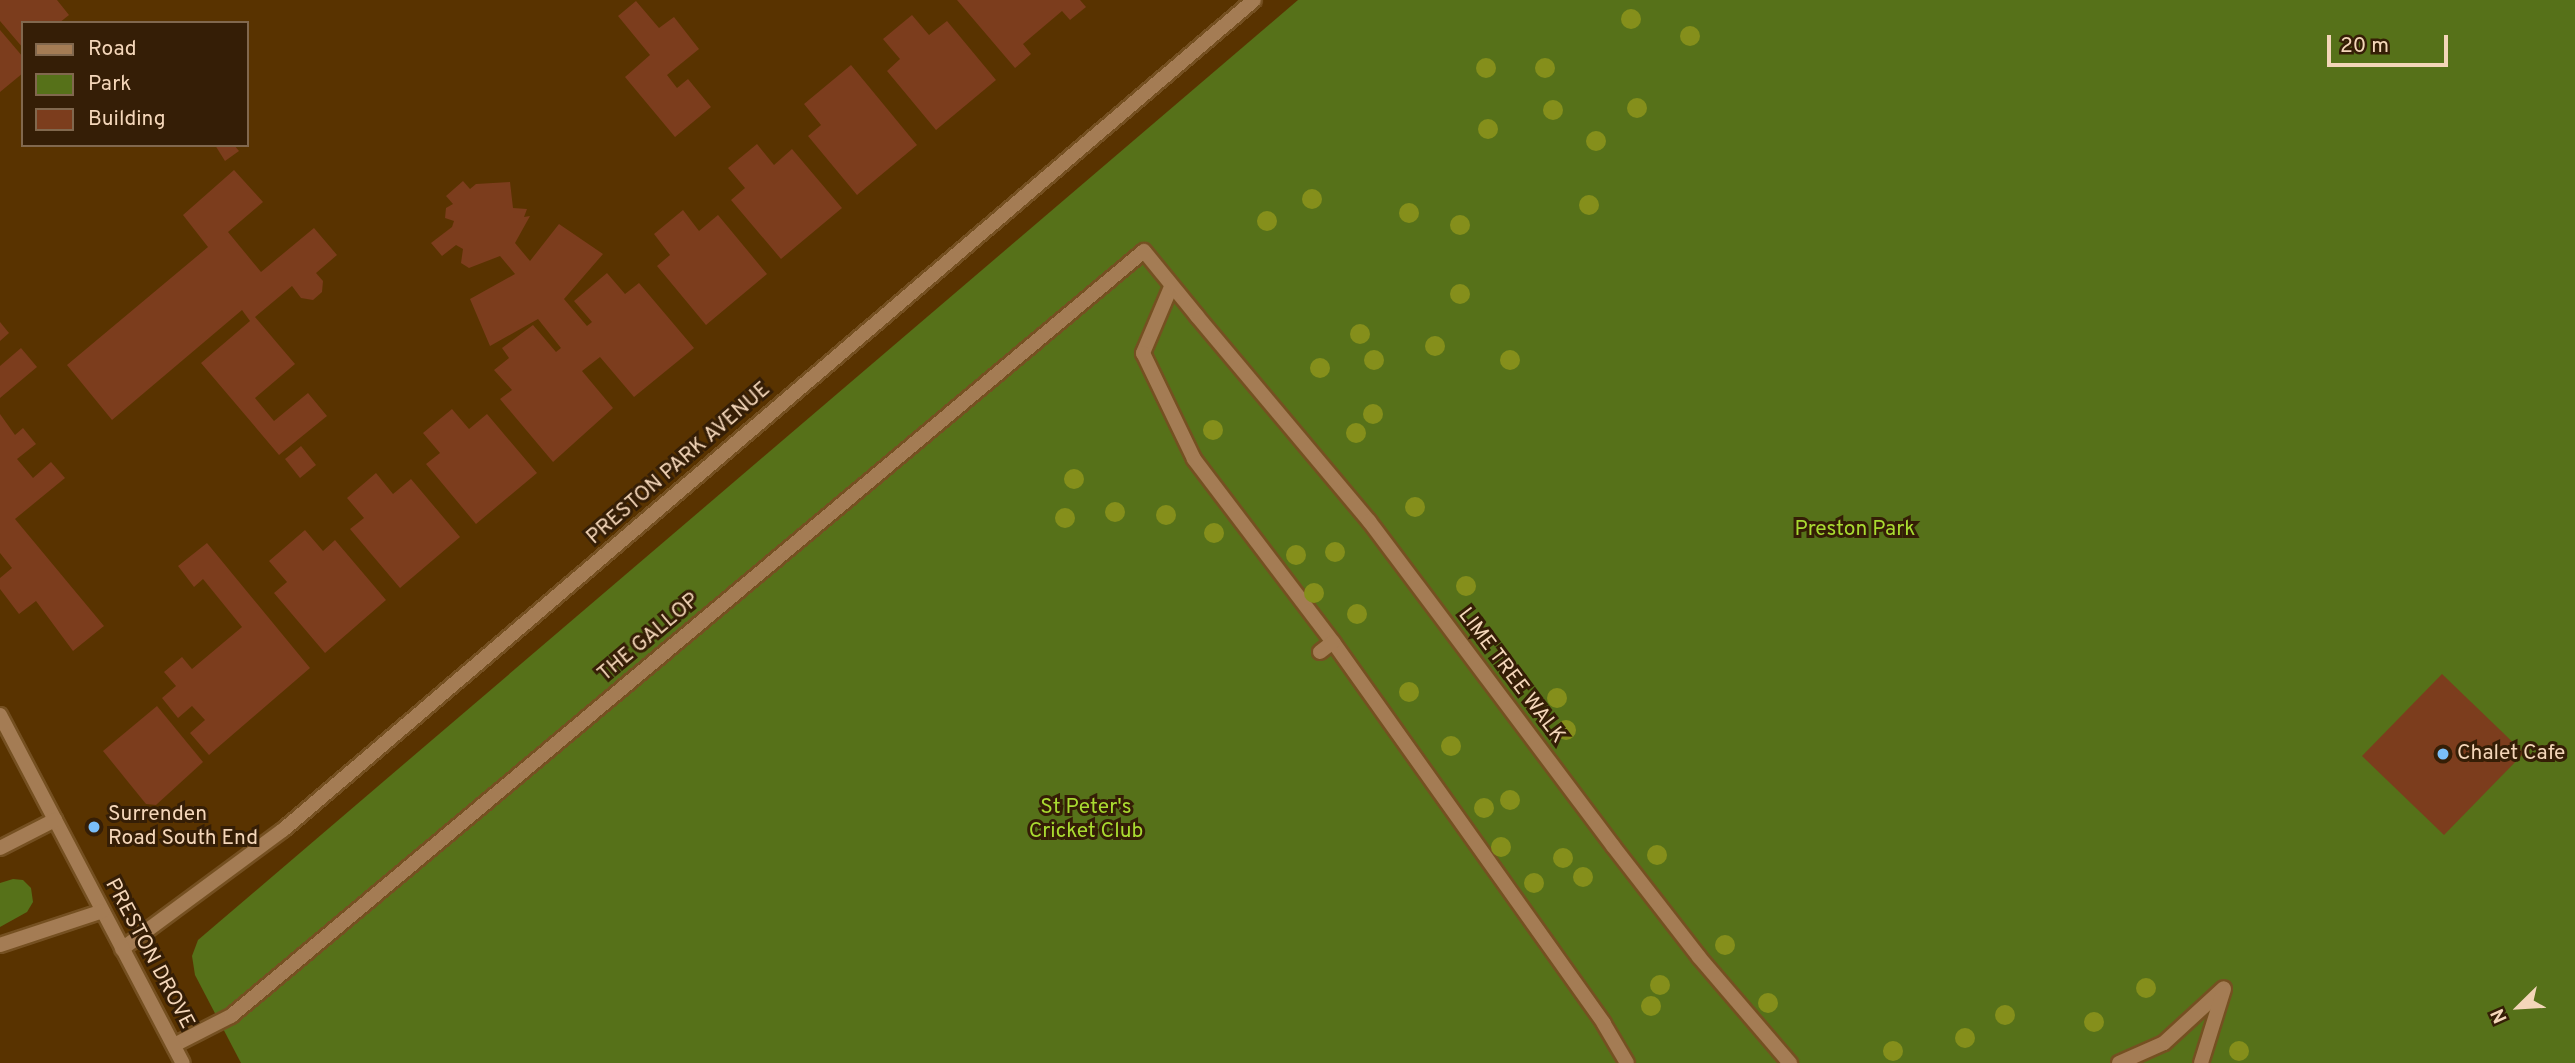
<!DOCTYPE html>
<html>
<head>
<meta charset="utf-8">
<style>
	body { margin:0 }
	#map { position:relative; width:2575px; height:1063px; overflow:hidden; background:#593300; font-family:Overpass,sans-serif }
	div>[style] { position:absolute }
	[style*='--x'] { left:calc(var(--x)*1px); top:calc(var(--y)*1px); width:calc(var(--w)*1px); rotate:calc(var(--a)*1deg) }
	.green>* { inset:0; background:#567119 }
	.building>* { inset:0; background:#7c3d1d }
	.roads { filter:drop-shadow(2px 0 #755021) drop-shadow(-2px 0 #755021) drop-shadow(0 2px #755021) drop-shadow(0 -2px #755021) }
	.service>* { height:14px; margin:-7px; padding:0 7px; transform-origin:7px; border-radius:7px; background:#a47c54 }
	.pedestrian>* { height:14px; margin:-7px; padding:0 7px; transform-origin:7px; border-radius:7px; background:#a47c54 }
	.minor>* { height:14px; margin:-7px; padding:0 7px; transform-origin:7px; border-radius:7px; background:#a47c54 }
	.tertiary>* { height:14px; margin:-7px; padding:0 7px; transform-origin:7px; border-radius:7px; background:#a47c54 }
	.trees>* { width:20px; height:20px; margin:-10px; border-radius:50%; background:#858f1b }
	.dots>* { width:19px; height:19px; translate:-50% -50%; box-sizing:border-box; border:4px solid #351e06; border-radius:50% }
	span { translate:-50% -50%; white-space:nowrap; text-align:center; line-height:1.15; -webkit-text-stroke:6px #351e06; paint-order:stroke }
	.street-label { font-size:21px; color:#f4d6b9 }
	.park-label { font-size:21px; color:#a9db31 }
	.poi-label { font-size:21px; color:#f4d6b9 }
	.left { translate:0 -50%; text-align:left }
	.legend { position:absolute; left:21px; top:21px; width:228px; height:126px; box-sizing:border-box; background:#351e06; border:2px solid #81684e; margin:0; padding:9px 12px; list-style:none; font-size:21px; color:#f4d6b9 }
	.legend li { display:flex; align-items:center; gap:14px; height:35px }
	.legend b { width:35px; border:2px solid #81684e }
	.north { position:absolute; left:2484px; top:972px; width:70px; height:70px; -webkit-text-stroke:5px #351e06; paint-order:stroke; rotate:246deg; font-size:19px; font-weight:700; line-height:28px; text-align:center; color:#f4d6b9 }
	.north::after { content:''; display:block; margin:auto; width:24px; height:32px; background:#f4d6b9; clip-path:polygon(50% 0,100% 100%,50% 72%,0 100%) }
	.scale { position:absolute; left:2327px; top:35px; width:121px; height:32px; box-sizing:border-box; border:4px solid #f4d6b9; border-top:0; padding-left:9px; font-size:21px; line-height:24px; white-space:nowrap; color:#f4d6b9; -webkit-text-stroke:5px #351e06; paint-order:stroke }
</style>
</head>
<body>
<div id="map">
	<div class="green">
		<i style="clip-path:polygon(1298px 0,2575px 0,2575px 1063px,241px 1063px,195px 975px,192px 956px,198px 940px)"></i>
		<i style="clip-path:polygon(13px 879px,23px 880px,31px 888px,33px 902px,27px 912px,0 927px,0 883px)"></i>
	</div>
	<div class="building">
		<i style="clip-path:polygon(0 0,57px 0,69px 15px,59px 23px,23px 23px,23px 48px,0 21px)"></i>
		<i style="clip-path:polygon(957px 0,1080px 0,1086px 7px,1070px 20px,1062px 11px,1023px 44px,1031px 54px,1015px 68px)"></i>
		<i style="clip-path:polygon(636px 1px,659px 28px,674px 17px,699px 49px,667px 75px,677px 88px,688px 79px,711px 107px,675px 137px,625px 77px,650px 55px,618px 16px)"></i>
		<i style="clip-path:polygon(912px 15px,929px 35px,947px 21px,996px 80px,936px 130px,887px 71px,900px 59px,883px 39px)"></i>
		<i style="clip-path:polygon(0 30px,23px 57px,23px 73px,0 92px)"></i>
		<i style="clip-path:polygon(851px 65px,917px 145px,857px 195px,808px 136px,821px 125px,804px 104px)"></i>
		<i style="clip-path:polygon(757px 144px,774px 165px,792px 149px,842px 208px,781px 259px,731px 200px,745px 188px,728px 168px)"></i>
		<i style="clip-path:polygon(215px 145px,234px 145px,239px 151px,225px 161px)"></i>
		<i style="clip-path:polygon(234px 170px,263px 202px,228px 232px,261px 272px,314px 228px,337px 255px,316px 273px,323px 281px,322px 292px,313px 300px,301px 298px,292px 286px,255px 317px,295px 364px,255px 398px,274px 421px,308px 393px,327px 416px,279px 455px,201px 363px,250px 321px,242px 310px,112px 420px,67px 365px,208px 247px,183px 215px)"></i>
		<i style="clip-path:polygon(463px 181px,470px 189px,476px 184px,510px 182px,513px 208px,527px 209px,524px 217px,530px 216px,515px 243px,530px 261px,559px 224px,603px 254px,564px 299px,587px 326px,592px 322px,574px 301px,607px 273px,625px 294px,639px 283px,694px 348px,634px 397px,600px 357px,582px 371px,613px 408px,553px 462px,500px 399px,512px 390px,494px 370px,509px 358px,502px 348px,533px 325px,556px 352px,561px 348px,538px 319px,490px 346px,470px 299px,515px 274px,500px 256px,469px 268px,461px 263px,463px 249px,456px 245px,442px 256px,431px 243px,452px 227px,454px 221px,445px 218px,446px 208px,453px 204px,446px 196px)"></i>
		<i style="clip-path:polygon(683px 210px,699px 231px,718px 215px,767px 274px,706px 325px,657px 266px,670px 255px,654px 234px)"></i>
		<i style="clip-path:polygon(0 322px,9px 333px,0 341px)"></i>
		<i style="clip-path:polygon(21px 348px,37px 367px,0 398px,0 366px)"></i>
		<i style="clip-path:polygon(452px 409px,469px 429px,487px 414px,537px 473px,476px 524px,426px 464px,440px 453px,423px 433px)"></i>
		<i style="clip-path:polygon(0 414px,15px 435px,23px 428px,36px 444px,17px 459px,33px 478px,51px 462px,65px 478px,15px 519px,104px 626px,73px 651px,36px 601px,19px 614px,0 589px,0 578px,12px 568px,0 553px)"></i>
		<i style="clip-path:polygon(301px 446px,316px 465px,300px 478px,285px 459px)"></i>
		<i style="clip-path:polygon(376px 473px,393px 494px,411px 479px,460px 537px,400px 588px,350px 529px,364px 518px,347px 498px)"></i>
		<i style="clip-path:polygon(305px 530px,323px 551px,335px 540px,386px 600px,325px 653px,274px 593px,287px 582px,269px 561px)"></i>
		<i style="clip-path:polygon(207px 543px,310px 668px,209px 755px,190px 733px,205px 720px,192px 706px,178px 718px,162px 698px,176px 686px,164px 672px,182px 657px,192px 669px,242px 627px,203px 579px,194px 587px,178px 566px)"></i>
		<i style="clip-path:polygon(2442px 674px,2524px 753px,2444px 835px,2362px 756px)"></i>
		<i style="clip-path:polygon(157px 706px,203px 762px,156px 805px,146px 804px,103px 751px)"></i>
	</div>
	<div class="roads">
		<div class="service">
			<i style="--x:1171;--y:287;--w:72;--a:113"></i>
			<i style="--x:1143;--y:353;--w:118;--a:64.3"></i>
			<i style="--x:1194;--y:459;--w:230;--a:52.8"></i>
			<i style="--x:1333;--y:642;--w:468;--a:54.6"></i>
			<i style="--x:1604;--y:1024;--w:45;--a:59.5"></i>
			<i style="--x:1320;--y:652;--w:16;--a:-38"></i>
			<i style="--x:174;--y:1045;--w:64;--a:-27"></i>
			<i style="--x:231;--y:1016;--w:1191;--a:-39.96"></i>
			<i style="--x:1144;--y:251;--w:84;--a:50.8"></i>
		</div>
		<div class="pedestrian">
			<i style="--x:1197;--y:316;--w:268;--a:50"></i>
			<i style="--x:1369;--y:521;--w:406;--a:53.1"></i>
			<i style="--x:1613;--y:846;--w:140;--a:52.2"></i>
			<i style="--x:1699;--y:957;--w:140;--a:49.4"></i>
			<i style="--x:2119;--y:1063;--w:49;--a:-24"></i>
			<i style="--x:2164;--y:1043;--w:81;--a:-42.5"></i>
			<i style="--x:2201;--y:1063;--w:77;--a:-72.7"></i>
		</div>
		<div class="minor">
			<i style="--x:122;--y:949;--w:200;--a:-36.5"></i>
			<i style="--x:283;--y:830;--w:1277;--a:-40.52"></i>
		</div>
		<div class="tertiary">
			<i style="--x:0;--y:715;--w:393;--a:62.3"></i>
			<i style="--x:0;--y:848;--w:62;--a:-27"></i>
			<i style="--x:0;--y:945;--w:108;--a:-18.3"></i>
		</div>
	</div>
	<div class="trees">
		<i style="left:1631px;top:19px"></i>
		<i style="left:1690px;top:36px"></i>
		<i style="left:1486px;top:68px"></i>
		<i style="left:1545px;top:68px"></i>
		<i style="left:1637px;top:108px"></i>
		<i style="left:1553px;top:110px"></i>
		<i style="left:1488px;top:129px"></i>
		<i style="left:1596px;top:141px"></i>
		<i style="left:1312px;top:199px"></i>
		<i style="left:1589px;top:205px"></i>
		<i style="left:1409px;top:213px"></i>
		<i style="left:1267px;top:221px"></i>
		<i style="left:1460px;top:225px"></i>
		<i style="left:1460px;top:294px"></i>
		<i style="left:1360px;top:334px"></i>
		<i style="left:1435px;top:346px"></i>
		<i style="left:1374px;top:360px"></i>
		<i style="left:1510px;top:360px"></i>
		<i style="left:1320px;top:368px"></i>
		<i style="left:1373px;top:414px"></i>
		<i style="left:1213px;top:430px"></i>
		<i style="left:1356px;top:433px"></i>
		<i style="left:1074px;top:479px"></i>
		<i style="left:1415px;top:507px"></i>
		<i style="left:1115px;top:512px"></i>
		<i style="left:1166px;top:515px"></i>
		<i style="left:1065px;top:518px"></i>
		<i style="left:1214px;top:533px"></i>
		<i style="left:1335px;top:552px"></i>
		<i style="left:1296px;top:555px"></i>
		<i style="left:1466px;top:586px"></i>
		<i style="left:1314px;top:593px"></i>
		<i style="left:1357px;top:614px"></i>
		<i style="left:1409px;top:692px"></i>
		<i style="left:1557px;top:698px"></i>
		<i style="left:1566px;top:730px"></i>
		<i style="left:1451px;top:746px"></i>
		<i style="left:1510px;top:800px"></i>
		<i style="left:1484px;top:808px"></i>
		<i style="left:1501px;top:847px"></i>
		<i style="left:1657px;top:855px"></i>
		<i style="left:1563px;top:858px"></i>
		<i style="left:1583px;top:877px"></i>
		<i style="left:1534px;top:883px"></i>
		<i style="left:1725px;top:945px"></i>
		<i style="left:1660px;top:985px"></i>
		<i style="left:2146px;top:988px"></i>
		<i style="left:1768px;top:1003px"></i>
		<i style="left:1651px;top:1006px"></i>
		<i style="left:2005px;top:1015px"></i>
		<i style="left:2094px;top:1022px"></i>
		<i style="left:1965px;top:1038px"></i>
		<i style="left:1893px;top:1051px"></i>
		<i style="left:2239px;top:1051px"></i>
	</div>
	<div class="dots">
		<i style="left:2443px;top:754px;background:#7abef8"></i>
		<i style="left:94px;top:827px;background:#7abef8"></i>
	</div>
	<div class="street-label">
		<span style="left:679px;top:464px;rotate:-41deg">PRESTON PARK AVENUE</span>
		<span style="left:649px;top:638px;rotate:-40deg">THE GALLOP</span>
		<span style="left:1511px;top:676px;rotate:53deg">LIME TREE WALK</span>
		<span style="left:149px;top:954px;rotate:62deg">PRESTON DROVE</span>
	</div>
	<div class="park-label">
		<span style="left:1855px;top:530px">Preston Park</span>
		<span style="left:1086px;top:820px">St Peter's<br>Cricket Club</span>
	</div>
	<div class="poi-label">
		<span class="left" style="left:2457px;top:754px">Chalet Cafe</span>
		<span class="left" style="left:108px;top:827px">Surrenden<br>Road South End</span>
	</div>
	<ul class="legend">
	<li><b style="height:9px;background:#a47c54"></b>Road</li>
	<li><b style="height:19px;background:#567119"></b>Park</li>
	<li><b style="height:19px;background:#7c3d1d"></b>Building</li>
	</ul>
	<div class="north">N</div>
	<div class="scale">20 m</div>
</div>
</body>
</html>
